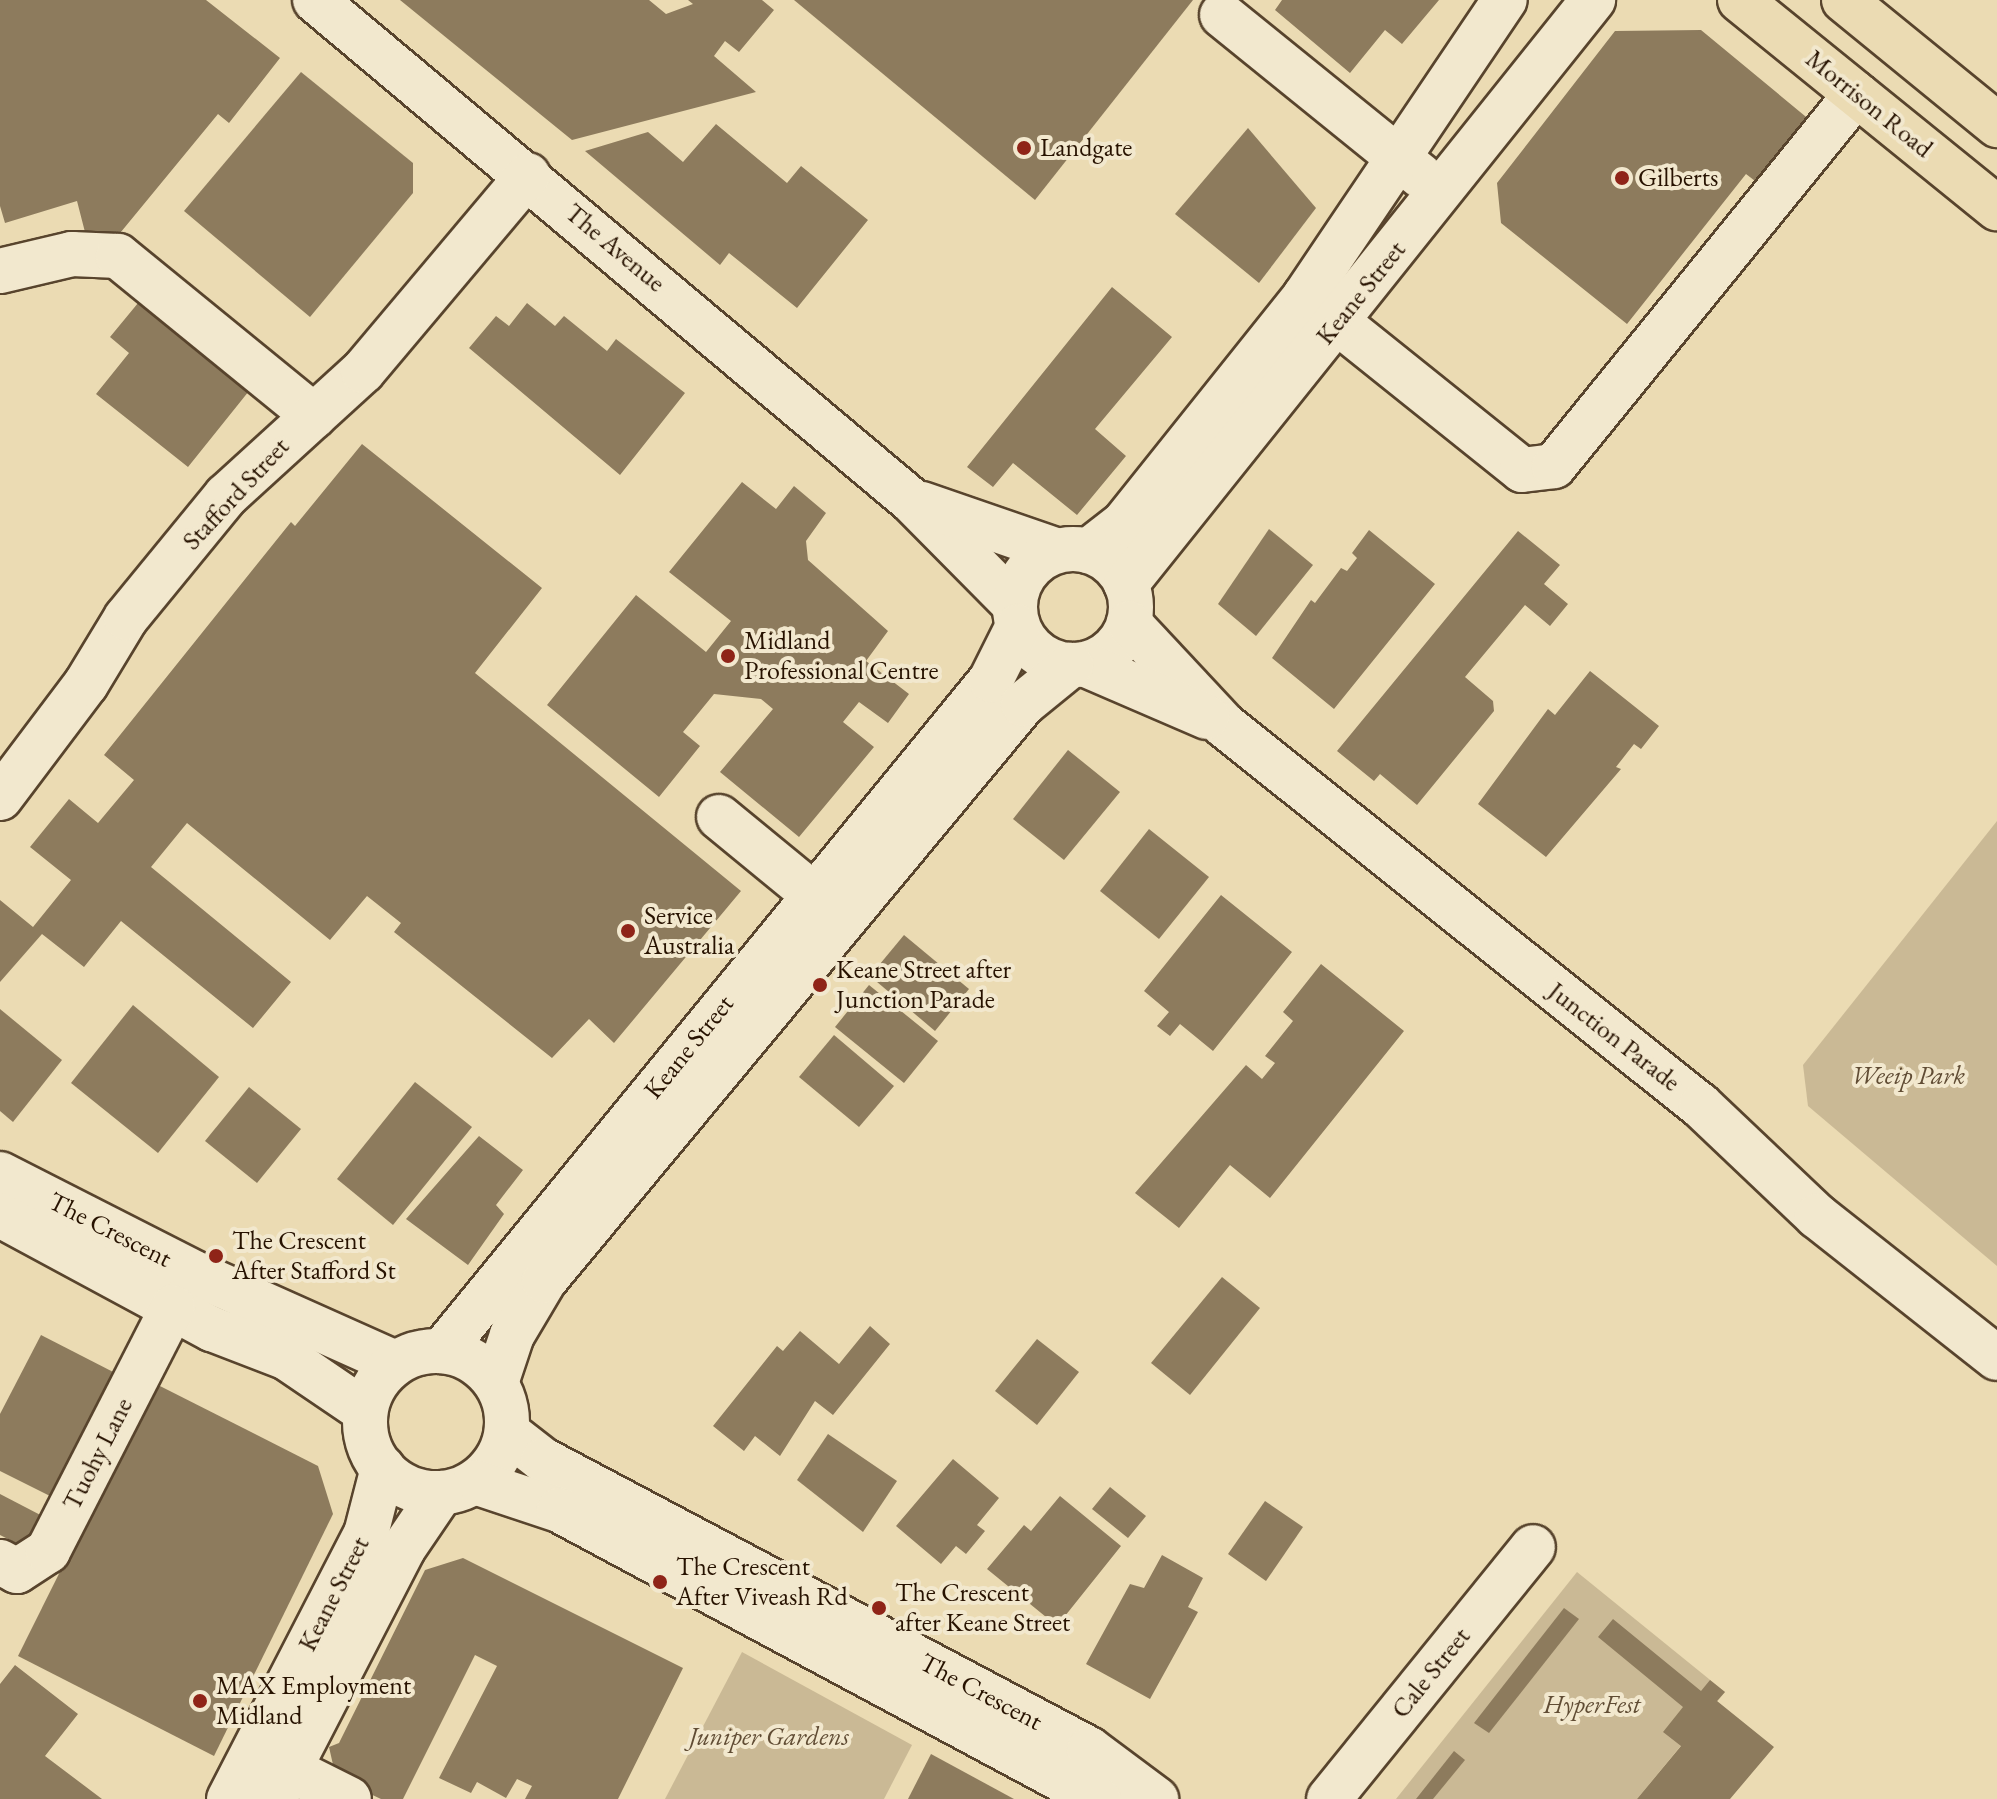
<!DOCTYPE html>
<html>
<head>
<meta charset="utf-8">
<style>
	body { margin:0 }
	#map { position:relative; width:1997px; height:1799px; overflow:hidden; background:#ebdbb3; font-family:"EB Garamond",serif }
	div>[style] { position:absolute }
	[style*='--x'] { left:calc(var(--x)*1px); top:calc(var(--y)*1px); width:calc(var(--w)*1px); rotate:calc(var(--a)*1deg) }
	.green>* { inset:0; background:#cab995 }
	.building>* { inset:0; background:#8d7b5d }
	.roads { filter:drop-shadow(2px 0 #58442d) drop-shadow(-2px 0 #58442d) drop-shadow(0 2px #58442d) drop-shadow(0 -2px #58442d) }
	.minor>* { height:44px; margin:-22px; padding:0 22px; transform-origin:22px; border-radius:22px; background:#f2e8ce }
	.minor>.ring { margin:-22px; padding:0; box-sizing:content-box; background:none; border:44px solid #f2e8ce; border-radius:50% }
	.major>* { height:44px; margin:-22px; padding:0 22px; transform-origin:22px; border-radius:22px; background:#ebdbb3 }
	.dots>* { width:22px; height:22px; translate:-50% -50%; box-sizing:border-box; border:4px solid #f2e8ce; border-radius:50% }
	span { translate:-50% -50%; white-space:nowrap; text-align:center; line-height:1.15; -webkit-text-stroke:8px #f2e8ce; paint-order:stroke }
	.street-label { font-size:26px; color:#271200 }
	.poi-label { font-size:26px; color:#271200 }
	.left { translate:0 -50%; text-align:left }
	.park-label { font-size:26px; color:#604c34; font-style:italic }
</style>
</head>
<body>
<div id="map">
	<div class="green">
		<i style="clip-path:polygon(1997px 821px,1997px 1266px,1808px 1106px,1803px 1065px)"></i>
		<i style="clip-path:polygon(1577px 1572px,1725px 1692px,1637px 1799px,1396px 1799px)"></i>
		<i style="clip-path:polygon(742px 1652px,912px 1745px,884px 1799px,665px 1799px)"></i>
	</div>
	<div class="building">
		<i style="clip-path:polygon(0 0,206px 0,280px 58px,229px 123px,218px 114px,116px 238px,86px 236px,77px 201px,5px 223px,0 206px)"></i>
		<i style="clip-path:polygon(400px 0,649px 0,666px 14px,693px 4px,688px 0,762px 0,774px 10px,739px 52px,725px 41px,714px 56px,756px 92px,572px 140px)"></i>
		<i style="clip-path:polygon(794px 0,1193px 0,1035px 200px)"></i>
		<i style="clip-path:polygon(1282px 0,1439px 0,1402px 44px,1385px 30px,1350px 73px,1275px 10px)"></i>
		<i style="clip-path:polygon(1701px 30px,1811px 121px,1759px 184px,1746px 174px,1627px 324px,1501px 223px,1497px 183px,1615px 31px)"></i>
		<i style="clip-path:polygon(301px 72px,413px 163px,413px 193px,310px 317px,184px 211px)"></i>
		<i style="clip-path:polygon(716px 124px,787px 183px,801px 166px,868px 220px,797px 308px,729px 253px,720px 265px,585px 151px,648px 132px,683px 162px)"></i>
		<i style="clip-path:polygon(1248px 128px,1316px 208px,1259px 283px,1175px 214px)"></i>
		<i style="clip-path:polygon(1112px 287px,1172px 337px,1095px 429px,1126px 456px,1077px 515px,1013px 463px,993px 487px,967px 467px)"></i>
		<i style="clip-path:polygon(143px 297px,253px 386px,188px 467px,96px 394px,129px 353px,110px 337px)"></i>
		<i style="clip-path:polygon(527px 303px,555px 326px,564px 316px,607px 351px,616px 339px,685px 393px,620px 475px,469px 348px,496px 316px,509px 326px)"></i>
		<i style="clip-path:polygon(362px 444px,542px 588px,475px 673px,741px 891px,614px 1043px,589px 1019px,552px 1058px,394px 932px,401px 923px,367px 896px,330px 940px,187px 823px,151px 867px,291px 982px,253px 1028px,121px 921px,84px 967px,42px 934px,0 982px,0 900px,33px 927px,71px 880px,30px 847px,69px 799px,98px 823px,134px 780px,104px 755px,291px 522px,295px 526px)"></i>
		<i style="clip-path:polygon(742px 482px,776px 509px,794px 486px,826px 513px,806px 541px,808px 560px,888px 631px,866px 661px,909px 694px,888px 723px,859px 702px,843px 722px,874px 747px,799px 837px,720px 772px,773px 709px,761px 699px,714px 694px,683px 732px,700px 746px,659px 797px,547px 705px,636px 595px,706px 652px,731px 621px,669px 572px)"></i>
		<i style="clip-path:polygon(1269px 529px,1313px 565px,1256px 636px,1218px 604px)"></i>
		<i style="clip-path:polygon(1369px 530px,1435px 584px,1334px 709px,1272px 658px,1311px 600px,1315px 603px,1341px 568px,1347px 571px,1357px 558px,1352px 553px)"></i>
		<i style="clip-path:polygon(1518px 531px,1560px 565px,1544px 584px,1568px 604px,1550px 626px,1525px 605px,1465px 677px,1493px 701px,1494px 711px,1417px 805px,1380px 774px,1374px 781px,1337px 751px)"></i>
		<i style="clip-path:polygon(1590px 671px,1659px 726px,1641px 749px,1634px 744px,1616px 767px,1621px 769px,1546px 857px,1478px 804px,1548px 709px,1555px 715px)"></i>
		<i style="clip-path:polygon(1068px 750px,1120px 792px,1064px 860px,1013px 819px)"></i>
		<i style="clip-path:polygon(1149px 829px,1209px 877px,1159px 939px,1100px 891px)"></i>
		<i style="clip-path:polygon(1221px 895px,1292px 952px,1213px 1051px,1180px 1024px,1170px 1036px,1157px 1026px,1169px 1012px,1144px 991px)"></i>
		<i style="clip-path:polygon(904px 935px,969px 989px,935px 1031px,870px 976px)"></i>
		<i style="clip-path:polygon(1321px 964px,1404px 1031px,1270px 1198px,1230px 1165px,1179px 1228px,1135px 1193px,1246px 1065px,1262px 1079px,1275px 1063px,1265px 1056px,1293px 1021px,1283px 1012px)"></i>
		<i style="clip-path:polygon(869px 985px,938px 1041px,904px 1083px,835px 1027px)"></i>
		<i style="clip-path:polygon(133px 1005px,219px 1077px,158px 1153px,71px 1083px)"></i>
		<i style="clip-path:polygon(0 1009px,62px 1060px,13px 1122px,0 1111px)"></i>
		<i style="clip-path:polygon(834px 1035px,894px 1086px,859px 1127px,799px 1077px)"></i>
		<i style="clip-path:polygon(415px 1082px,472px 1127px,393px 1225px,337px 1179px)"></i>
		<i style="clip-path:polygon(249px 1087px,301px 1129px,257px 1183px,205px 1141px)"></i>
		<i style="clip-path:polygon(479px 1136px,523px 1170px,496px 1205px,504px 1214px,468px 1265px,406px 1219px)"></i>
		<i style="clip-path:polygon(1222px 1277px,1260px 1308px,1190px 1395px,1151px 1363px)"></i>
		<i style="clip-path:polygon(870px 1326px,890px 1344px,833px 1415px,815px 1401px,780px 1456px,755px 1436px,744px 1451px,713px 1426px,777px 1346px,783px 1351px,800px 1331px,839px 1364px)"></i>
		<i style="clip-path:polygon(41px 1335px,121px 1376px,60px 1501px,0 1471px,0 1414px)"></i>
		<i style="clip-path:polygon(1037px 1339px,1079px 1372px,1037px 1425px,995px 1391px)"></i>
		<i style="clip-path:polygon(154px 1383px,318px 1466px,333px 1514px,214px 1756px,18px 1656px)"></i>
		<i style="clip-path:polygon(828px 1434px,897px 1481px,863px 1532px,797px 1480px)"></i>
		<i style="clip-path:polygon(953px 1459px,999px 1498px,977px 1525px,985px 1531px,966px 1554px,956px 1546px,941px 1564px,896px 1526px)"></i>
		<i style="clip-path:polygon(1110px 1487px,1146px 1516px,1128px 1538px,1092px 1509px)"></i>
		<i style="clip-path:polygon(0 1494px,50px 1520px,34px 1552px,0 1535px)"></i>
		<i style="clip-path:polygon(1060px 1496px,1121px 1546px,1057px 1626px,987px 1569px,1024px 1525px,1031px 1531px)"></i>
		<i style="clip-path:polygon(1265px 1501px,1303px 1527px,1266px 1581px,1228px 1554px)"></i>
		<i style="clip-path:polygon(1162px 1555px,1203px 1578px,1188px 1607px,1198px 1612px,1150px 1699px,1086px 1664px,1130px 1584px,1144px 1588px)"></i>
		<i style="clip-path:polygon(463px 1558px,683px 1668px,618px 1799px,525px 1799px,532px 1786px,517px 1779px,506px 1798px,477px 1782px,471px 1793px,439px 1778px,497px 1666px,475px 1655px,403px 1799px,381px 1799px,336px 1778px,329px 1747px,339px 1743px,425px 1570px)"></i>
		<i style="clip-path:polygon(1564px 1608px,1579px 1619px,1489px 1733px,1474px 1723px)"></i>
		<i style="clip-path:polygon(1613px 1619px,1701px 1691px,1710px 1680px,1725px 1692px,1717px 1701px,1774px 1747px,1730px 1799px,1637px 1799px,1681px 1746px,1663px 1732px,1683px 1707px,1598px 1637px)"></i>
		<i style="clip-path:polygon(15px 1665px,78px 1714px,45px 1756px,102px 1799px,0 1799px,0 1684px)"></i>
		<i style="clip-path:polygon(1454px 1751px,1465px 1760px,1433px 1799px,1416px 1799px)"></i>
		<i style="clip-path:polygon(931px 1754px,1014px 1799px,908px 1799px)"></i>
	</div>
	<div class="roads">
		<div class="minor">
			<i style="--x:315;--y:0;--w:779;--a:40"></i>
			<i style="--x:912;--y:501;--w:146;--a:45.3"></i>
			<i style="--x:1222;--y:15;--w:256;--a:39"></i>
			<i style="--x:0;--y:271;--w:74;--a:-13.3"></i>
			<i style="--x:72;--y:254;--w:46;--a:2.5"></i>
			<i style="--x:118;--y:256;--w:253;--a:39.2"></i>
			<i style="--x:1305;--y:296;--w:278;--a:38.7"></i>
			<i style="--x:1522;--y:470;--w:32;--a:-7"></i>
			<i style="--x:1554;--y:466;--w:479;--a:-50.9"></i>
			<i style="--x:922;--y:504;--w:138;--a:19.1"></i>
			<i class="ring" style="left:1015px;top:549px;width:72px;height:72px"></i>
			<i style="--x:1088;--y:551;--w:46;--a:-37.9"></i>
			<i style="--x:1124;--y:523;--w:290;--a:-51.4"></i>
			<i style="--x:1305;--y:296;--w:357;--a:-56"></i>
			<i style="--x:1126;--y:584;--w:748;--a:-51.35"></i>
			<i style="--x:1129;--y:623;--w:139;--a:47"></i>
			<i style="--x:1224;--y:725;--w:610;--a:38.62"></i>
			<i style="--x:1701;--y:1106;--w:160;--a:43.5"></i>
			<i style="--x:1817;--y:1216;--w:229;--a:38.3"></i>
			<i style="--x:1084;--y:664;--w:134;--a:23.3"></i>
			<i style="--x:0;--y:798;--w:143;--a:-53"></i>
			<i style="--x:86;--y:684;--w:77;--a:-58.8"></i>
			<i style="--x:126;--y:618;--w:158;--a:-50.7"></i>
			<i style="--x:226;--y:496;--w:185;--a:-42.4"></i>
			<i style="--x:363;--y:371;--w:256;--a:-49.9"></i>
			<i style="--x:719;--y:817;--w:151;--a:39.4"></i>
			<i style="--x:0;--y:1174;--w:218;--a:27"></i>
			<i style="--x:194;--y:1273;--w:220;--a:24.1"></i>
			<i style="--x:0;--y:1215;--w:241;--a:28.3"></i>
			<i style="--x:212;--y:1329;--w:80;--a:21.1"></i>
			<i style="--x:287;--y:1358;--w:94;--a:34.2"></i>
			<i style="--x:442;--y:1351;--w:867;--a:-50.71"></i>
			<i style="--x:991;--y:680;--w:60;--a:-63.4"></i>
			<i class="ring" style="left:365px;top:1351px;width:98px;height:98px"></i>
			<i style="--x:496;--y:1383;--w:51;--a:-71.6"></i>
			<i style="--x:512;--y:1335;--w:63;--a:-59.3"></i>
			<i style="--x:544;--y:1281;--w:750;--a:-50.3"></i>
			<i style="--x:1023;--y:704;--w:62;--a:-39.1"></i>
			<i style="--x:507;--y:1432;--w:46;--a:37.9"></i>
			<i style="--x:543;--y:1460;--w:618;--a:27.89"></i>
			<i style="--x:1089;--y:1749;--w:84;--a:36.7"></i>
			<i style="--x:475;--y:1482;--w:89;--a:18.4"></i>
			<i style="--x:559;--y:1510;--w:612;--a:28.2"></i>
			<i style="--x:0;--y:1562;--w:19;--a:28"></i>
			<i style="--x:17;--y:1571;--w:37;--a:-33"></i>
			<i style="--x:48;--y:1551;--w:274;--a:-62.9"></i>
			<i style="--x:263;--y:1756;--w:96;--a:26.6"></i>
			<i style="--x:229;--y:1799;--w:298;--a:-62.7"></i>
			<i style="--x:366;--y:1534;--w:68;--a:-75.6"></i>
			<i style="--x:274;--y:1799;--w:281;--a:-62.7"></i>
			<i style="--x:403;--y:1549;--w:68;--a:-55.8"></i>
			<i style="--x:1329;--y:1799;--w:324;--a:-51"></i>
		</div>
		<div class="major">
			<i style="--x:1740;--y:0;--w:331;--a:39"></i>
			<i style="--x:1844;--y:0;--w:198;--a:39.2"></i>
		</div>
	</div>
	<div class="dots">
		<i style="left:1024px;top:148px;background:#8f2418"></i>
		<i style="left:1622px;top:178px;background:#8f2418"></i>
		<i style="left:728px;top:656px;background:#8f2418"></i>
		<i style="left:628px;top:931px;background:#8f2418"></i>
		<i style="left:820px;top:985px;background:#8f2418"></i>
		<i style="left:216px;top:1256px;background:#8f2418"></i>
		<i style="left:660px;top:1582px;background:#8f2418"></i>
		<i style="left:879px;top:1608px;background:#8f2418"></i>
		<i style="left:200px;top:1701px;background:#8f2418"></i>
	</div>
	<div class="street-label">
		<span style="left:1869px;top:104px;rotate:39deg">Morrison Road</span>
		<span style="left:615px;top:248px;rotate:40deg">The Avenue</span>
		<span style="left:1361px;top:293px;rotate:-51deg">Keane Street</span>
		<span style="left:236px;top:494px;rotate:-47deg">Stafford Street</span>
		<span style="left:1614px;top:1037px;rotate:38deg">Junction Parade</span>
		<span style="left:689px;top:1047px;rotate:-51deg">Keane Street</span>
		<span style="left:110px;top:1230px;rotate:27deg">The Crescent</span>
		<span style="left:98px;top:1454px;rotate:-63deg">Tuohy Lane</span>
		<span style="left:334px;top:1594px;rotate:-63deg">Keane Street</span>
		<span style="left:1431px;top:1673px;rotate:-51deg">Cale Street</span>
		<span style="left:981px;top:1692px;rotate:28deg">The Crescent</span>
	</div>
	<div class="poi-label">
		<span class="left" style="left:1040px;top:148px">Landgate</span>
		<span class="left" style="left:1638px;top:178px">Gilberts</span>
		<span class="left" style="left:744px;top:656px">Midland<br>Professional Centre</span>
		<span class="left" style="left:644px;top:931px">Service<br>Australia</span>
		<span class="left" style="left:836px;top:985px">Keane Street after<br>Junction Parade</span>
		<span class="left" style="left:232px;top:1256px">The Crescent<br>After Stafford St</span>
		<span class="left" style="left:676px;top:1582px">The Crescent<br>After Viveash Rd</span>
		<span class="left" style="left:895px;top:1608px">The Crescent<br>after Keane Street</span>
		<span class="left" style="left:216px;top:1701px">MAX Employment<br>Midland</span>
	</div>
	<div class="park-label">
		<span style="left:1908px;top:1076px">Weeip Park</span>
		<span style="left:1592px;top:1705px">HyperFest</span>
		<span style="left:769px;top:1737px">Juniper Gardens</span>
	</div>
</div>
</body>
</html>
